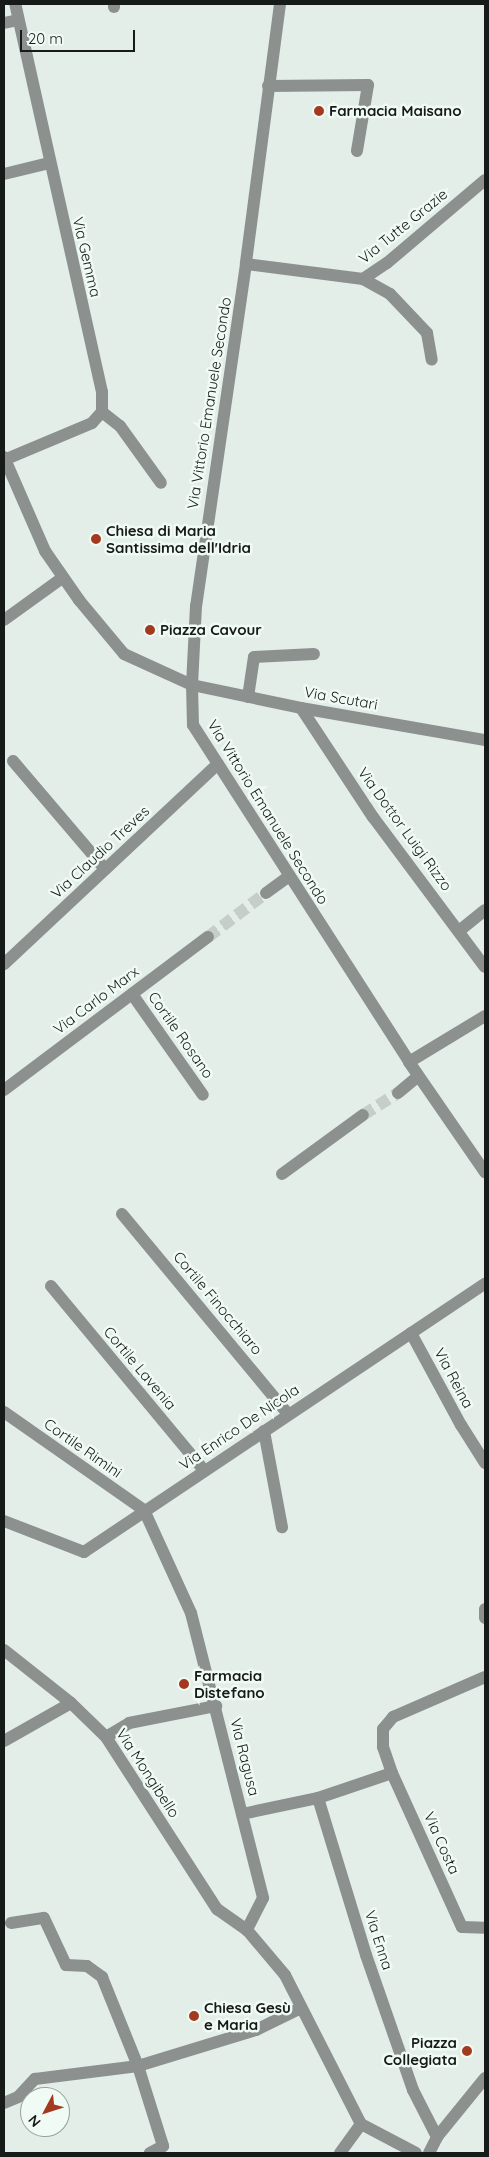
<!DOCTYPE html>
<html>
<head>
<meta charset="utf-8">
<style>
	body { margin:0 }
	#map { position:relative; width:489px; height:2157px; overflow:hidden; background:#e4eee8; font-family:Quicksand,sans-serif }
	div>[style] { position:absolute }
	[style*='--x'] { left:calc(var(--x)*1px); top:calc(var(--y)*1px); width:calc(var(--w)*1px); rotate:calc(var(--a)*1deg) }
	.pedestrian-tunnel>* { height:12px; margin-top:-6px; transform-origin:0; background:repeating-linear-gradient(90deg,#c5cec9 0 12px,transparent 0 18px) }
	.minor-tunnel>* { height:12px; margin-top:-6px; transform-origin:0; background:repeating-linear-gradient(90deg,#c5cec9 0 12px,transparent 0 18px) }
	.pedestrian>* { height:12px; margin:-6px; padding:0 6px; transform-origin:6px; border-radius:6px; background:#8c9190 }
	.minor>* { height:12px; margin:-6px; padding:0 6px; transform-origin:6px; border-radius:6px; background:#8c9190 }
	.tertiary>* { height:12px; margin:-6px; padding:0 6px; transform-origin:6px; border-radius:6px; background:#8c9190 }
	.dots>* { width:14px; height:14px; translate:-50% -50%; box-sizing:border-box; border:2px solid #f1fbf5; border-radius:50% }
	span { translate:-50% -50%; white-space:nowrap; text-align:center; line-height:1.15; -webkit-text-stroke:5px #f1fbf5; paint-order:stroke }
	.poi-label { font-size:15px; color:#161a18; font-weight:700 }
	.left { translate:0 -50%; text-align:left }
	.right { translate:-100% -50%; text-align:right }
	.street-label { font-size:15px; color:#161a18 }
	.frame { position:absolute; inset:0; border:5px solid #161a18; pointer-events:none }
	.north { position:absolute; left:20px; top:2087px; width:50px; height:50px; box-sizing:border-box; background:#f1fbf5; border:1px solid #99a19d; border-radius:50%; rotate:230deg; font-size:14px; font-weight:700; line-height:20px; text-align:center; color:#161a18 }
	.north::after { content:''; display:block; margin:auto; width:18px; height:22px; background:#a33a20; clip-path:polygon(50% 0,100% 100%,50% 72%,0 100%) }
	.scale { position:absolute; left:20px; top:30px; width:115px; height:22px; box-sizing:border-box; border:2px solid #161a18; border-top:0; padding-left:6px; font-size:15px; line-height:18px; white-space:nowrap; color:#161a18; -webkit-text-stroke:4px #f1fbf5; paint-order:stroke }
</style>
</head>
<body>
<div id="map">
	<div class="pedestrian-tunnel">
		<i style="--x:363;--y:1115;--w:41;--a:-32.2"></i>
	</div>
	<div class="minor-tunnel">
		<i style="--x:208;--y:937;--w:73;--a:-37.2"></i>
	</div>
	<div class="pedestrian">
		<i style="--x:268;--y:86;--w:100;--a:-0.6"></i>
		<i style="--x:368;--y:85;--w:67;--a:99.5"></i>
		<i style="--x:363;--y:279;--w:31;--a:29"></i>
		<i style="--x:390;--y:294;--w:54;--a:46.5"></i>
		<i style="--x:427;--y:333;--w:27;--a:80"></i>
		<i style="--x:102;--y:412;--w:23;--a:38"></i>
		<i style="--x:120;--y:426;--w:70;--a:54.3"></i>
		<i style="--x:248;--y:697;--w:40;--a:-81.5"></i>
		<i style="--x:254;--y:657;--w:60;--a:-2.9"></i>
		<i style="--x:13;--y:761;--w:142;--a:49.6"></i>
		<i style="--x:398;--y:1093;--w:26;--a:-40"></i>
		<i style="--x:282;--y:1174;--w:100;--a:-36.1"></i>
		<i style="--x:392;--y:1773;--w:169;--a:65.6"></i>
		<i style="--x:318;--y:1798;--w:164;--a:73"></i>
		<i style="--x:366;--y:1955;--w:143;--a:70.8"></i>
		<i style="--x:413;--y:2090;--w:53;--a:62.9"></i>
		<i style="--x:4;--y:2103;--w:15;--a:-23"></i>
		<i style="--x:18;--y:2097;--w:25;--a:-47"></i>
	</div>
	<div class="minor">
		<i style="--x:114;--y:4;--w:3;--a:90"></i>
		<i style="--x:4;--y:23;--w:14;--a:-12"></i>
		<i style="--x:4;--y:174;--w:46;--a:-13.7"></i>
		<i style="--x:4;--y:457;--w:103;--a:66.4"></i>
		<i style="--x:45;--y:551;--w:60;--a:55.2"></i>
		<i style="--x:79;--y:600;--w:70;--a:50.2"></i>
		<i style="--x:124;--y:654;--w:75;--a:24.5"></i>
		<i style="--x:4;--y:460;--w:95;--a:-22.8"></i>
		<i style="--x:92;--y:423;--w:15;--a:-48"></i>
		<i style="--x:102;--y:412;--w:20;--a:-90"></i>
		<i style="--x:102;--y:392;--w:398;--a:-102.6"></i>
		<i style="--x:4;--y:620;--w:72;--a:-35.9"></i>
		<i style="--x:301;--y:708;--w:131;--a:56.6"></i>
		<i style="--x:373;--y:817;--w:187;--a:53.3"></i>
		<i style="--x:266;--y:893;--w:29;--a:-36"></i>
		<i style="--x:459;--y:931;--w:33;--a:-39"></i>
		<i style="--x:4;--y:964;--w:293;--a:-43.1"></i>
		<i style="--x:132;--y:994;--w:123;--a:54.9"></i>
		<i style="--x:409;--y:1062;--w:89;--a:-31.2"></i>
		<i style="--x:4;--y:1090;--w:255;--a:-36.9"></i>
		<i style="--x:122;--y:1214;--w:260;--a:50.3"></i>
		<i style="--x:51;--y:1286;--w:239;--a:50.3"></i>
		<i style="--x:411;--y:1333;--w:105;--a:61.5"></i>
		<i style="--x:461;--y:1425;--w:45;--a:57.7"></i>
		<i style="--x:4;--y:1412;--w:171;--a:35"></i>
		<i style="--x:144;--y:1510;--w:113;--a:65.5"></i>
		<i style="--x:191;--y:1613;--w:294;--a:75.8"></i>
		<i style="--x:263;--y:1898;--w:36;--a:117"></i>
		<i style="--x:264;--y:1431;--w:98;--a:79.4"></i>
		<i style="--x:4;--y:1521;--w:86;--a:21.2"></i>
		<i style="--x:84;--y:1552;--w:482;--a:-33.8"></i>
		<i style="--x:485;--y:1609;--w:9;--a:90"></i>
		<i style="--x:4;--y:1650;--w:85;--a:38.3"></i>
		<i style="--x:71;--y:1703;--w:49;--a:44.2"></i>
		<i style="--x:106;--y:1737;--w:205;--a:57.2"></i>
		<i style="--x:217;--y:1909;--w:37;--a:35"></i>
		<i style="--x:247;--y:1930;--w:59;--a:49.8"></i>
		<i style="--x:285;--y:1975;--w:167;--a:63"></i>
		<i style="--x:106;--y:1737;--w:27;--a:-31"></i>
		<i style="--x:129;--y:1723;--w:89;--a:-11.1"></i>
		<i style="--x:4;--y:1741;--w:77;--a:-29.6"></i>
		<i style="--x:242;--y:1814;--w:78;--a:-11.9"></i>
		<i style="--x:318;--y:1798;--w:78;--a:-18.7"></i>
		<i style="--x:392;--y:1773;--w:28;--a:-109"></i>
		<i style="--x:383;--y:1747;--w:18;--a:-90"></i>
		<i style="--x:383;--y:1729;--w:16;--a:-50"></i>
		<i style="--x:393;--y:1717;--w:100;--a:-23.5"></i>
		<i style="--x:11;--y:1923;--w:33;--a:-9"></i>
		<i style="--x:44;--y:1918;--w:52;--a:64.9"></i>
		<i style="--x:66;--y:1965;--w:21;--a:3"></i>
		<i style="--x:87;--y:1966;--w:19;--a:36"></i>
		<i style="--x:102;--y:1977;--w:96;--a:68"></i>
		<i style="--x:138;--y:2066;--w:84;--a:72.6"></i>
		<i style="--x:163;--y:2146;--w:15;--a:152"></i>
		<i style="--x:462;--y:1927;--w:23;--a:2"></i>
		<i style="--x:35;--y:2079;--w:104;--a:-7.2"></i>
		<i style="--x:138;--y:2066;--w:123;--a:-17"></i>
		<i style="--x:256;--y:2030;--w:50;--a:-26.1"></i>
		<i style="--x:340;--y:2153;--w:36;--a:-54"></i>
		<i style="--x:361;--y:2124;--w:62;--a:27.8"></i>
		<i style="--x:429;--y:2153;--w:18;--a:-63"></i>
		<i style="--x:437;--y:2137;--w:76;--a:-50.9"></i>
	</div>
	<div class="tertiary">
		<i style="--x:280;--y:4;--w:262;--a:97.5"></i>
		<i style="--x:246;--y:264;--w:346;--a:98.3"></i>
		<i style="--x:196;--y:606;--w:79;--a:92.9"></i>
		<i style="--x:192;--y:685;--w:40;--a:88.6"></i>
		<i style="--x:193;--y:725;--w:400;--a:57.3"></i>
		<i style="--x:409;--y:1062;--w:134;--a:55.4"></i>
		<i style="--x:246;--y:264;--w:118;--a:7.3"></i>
		<i style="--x:363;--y:279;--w:29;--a:-34"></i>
		<i style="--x:387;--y:263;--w:128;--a:-40.3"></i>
		<i style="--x:192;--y:685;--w:111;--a:11.9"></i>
		<i style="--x:301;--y:708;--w:187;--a:9.9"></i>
	</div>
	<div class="dots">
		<i style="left:319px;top:111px;background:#a33a20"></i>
		<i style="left:96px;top:539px;background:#a33a20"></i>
		<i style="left:150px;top:630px;background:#a33a20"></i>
		<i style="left:184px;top:1684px;background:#a33a20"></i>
		<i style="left:194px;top:2016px;background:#a33a20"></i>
		<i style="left:467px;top:2051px;background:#a33a20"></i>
	</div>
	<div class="poi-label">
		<span class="left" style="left:329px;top:111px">Farmacia Maisano</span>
		<span class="left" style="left:106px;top:539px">Chiesa di Maria<br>Santissima dell'Idria</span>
		<span class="left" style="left:160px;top:630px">Piazza Cavour</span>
		<span class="left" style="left:194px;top:1684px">Farmacia<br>Distefano</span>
		<span class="left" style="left:204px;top:2016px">Chiesa Gesù<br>e Maria</span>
		<span class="right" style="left:457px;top:2051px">Piazza<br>Collegiata</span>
	</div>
	<div class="street-label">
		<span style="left:403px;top:226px;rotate:-39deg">Via Tutte Grazie</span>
		<span style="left:87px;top:257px;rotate:77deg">Via Gemma</span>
		<span style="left:209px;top:403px;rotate:-81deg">Via Vittorio Emanuele Secondo</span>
		<span style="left:341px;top:698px;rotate:10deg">Via Scutari</span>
		<span style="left:268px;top:812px;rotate:58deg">Via Vittorio Emanuele Secondo</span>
		<span style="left:405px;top:829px;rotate:54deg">Via Dottor Luigi Rizzo</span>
		<span style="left:100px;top:852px;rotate:-43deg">Via Claudio Treves</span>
		<span style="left:96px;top:1000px;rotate:-37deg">Via Carlo Marx</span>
		<span style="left:181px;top:1035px;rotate:55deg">Cortile Rosano</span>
		<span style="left:218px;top:1303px;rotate:50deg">Cortile Finocchiaro</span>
		<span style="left:140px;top:1368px;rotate:50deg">Cortile Lavenia</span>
		<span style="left:454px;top:1378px;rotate:62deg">Via Reina</span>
		<span style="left:239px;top:1427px;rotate:-34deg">Via Enrico De Nicola</span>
		<span style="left:83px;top:1448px;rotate:35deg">Cortile Rimini</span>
		<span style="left:245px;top:1757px;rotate:76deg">Via Ragusa</span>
		<span style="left:148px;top:1773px;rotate:57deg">Via Mongibello</span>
		<span style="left:442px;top:1843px;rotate:66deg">Via Costa</span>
		<span style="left:379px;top:1940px;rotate:72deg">Via Enna</span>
	</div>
	<div class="frame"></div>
	<div class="north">N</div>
	<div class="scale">20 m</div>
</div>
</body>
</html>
